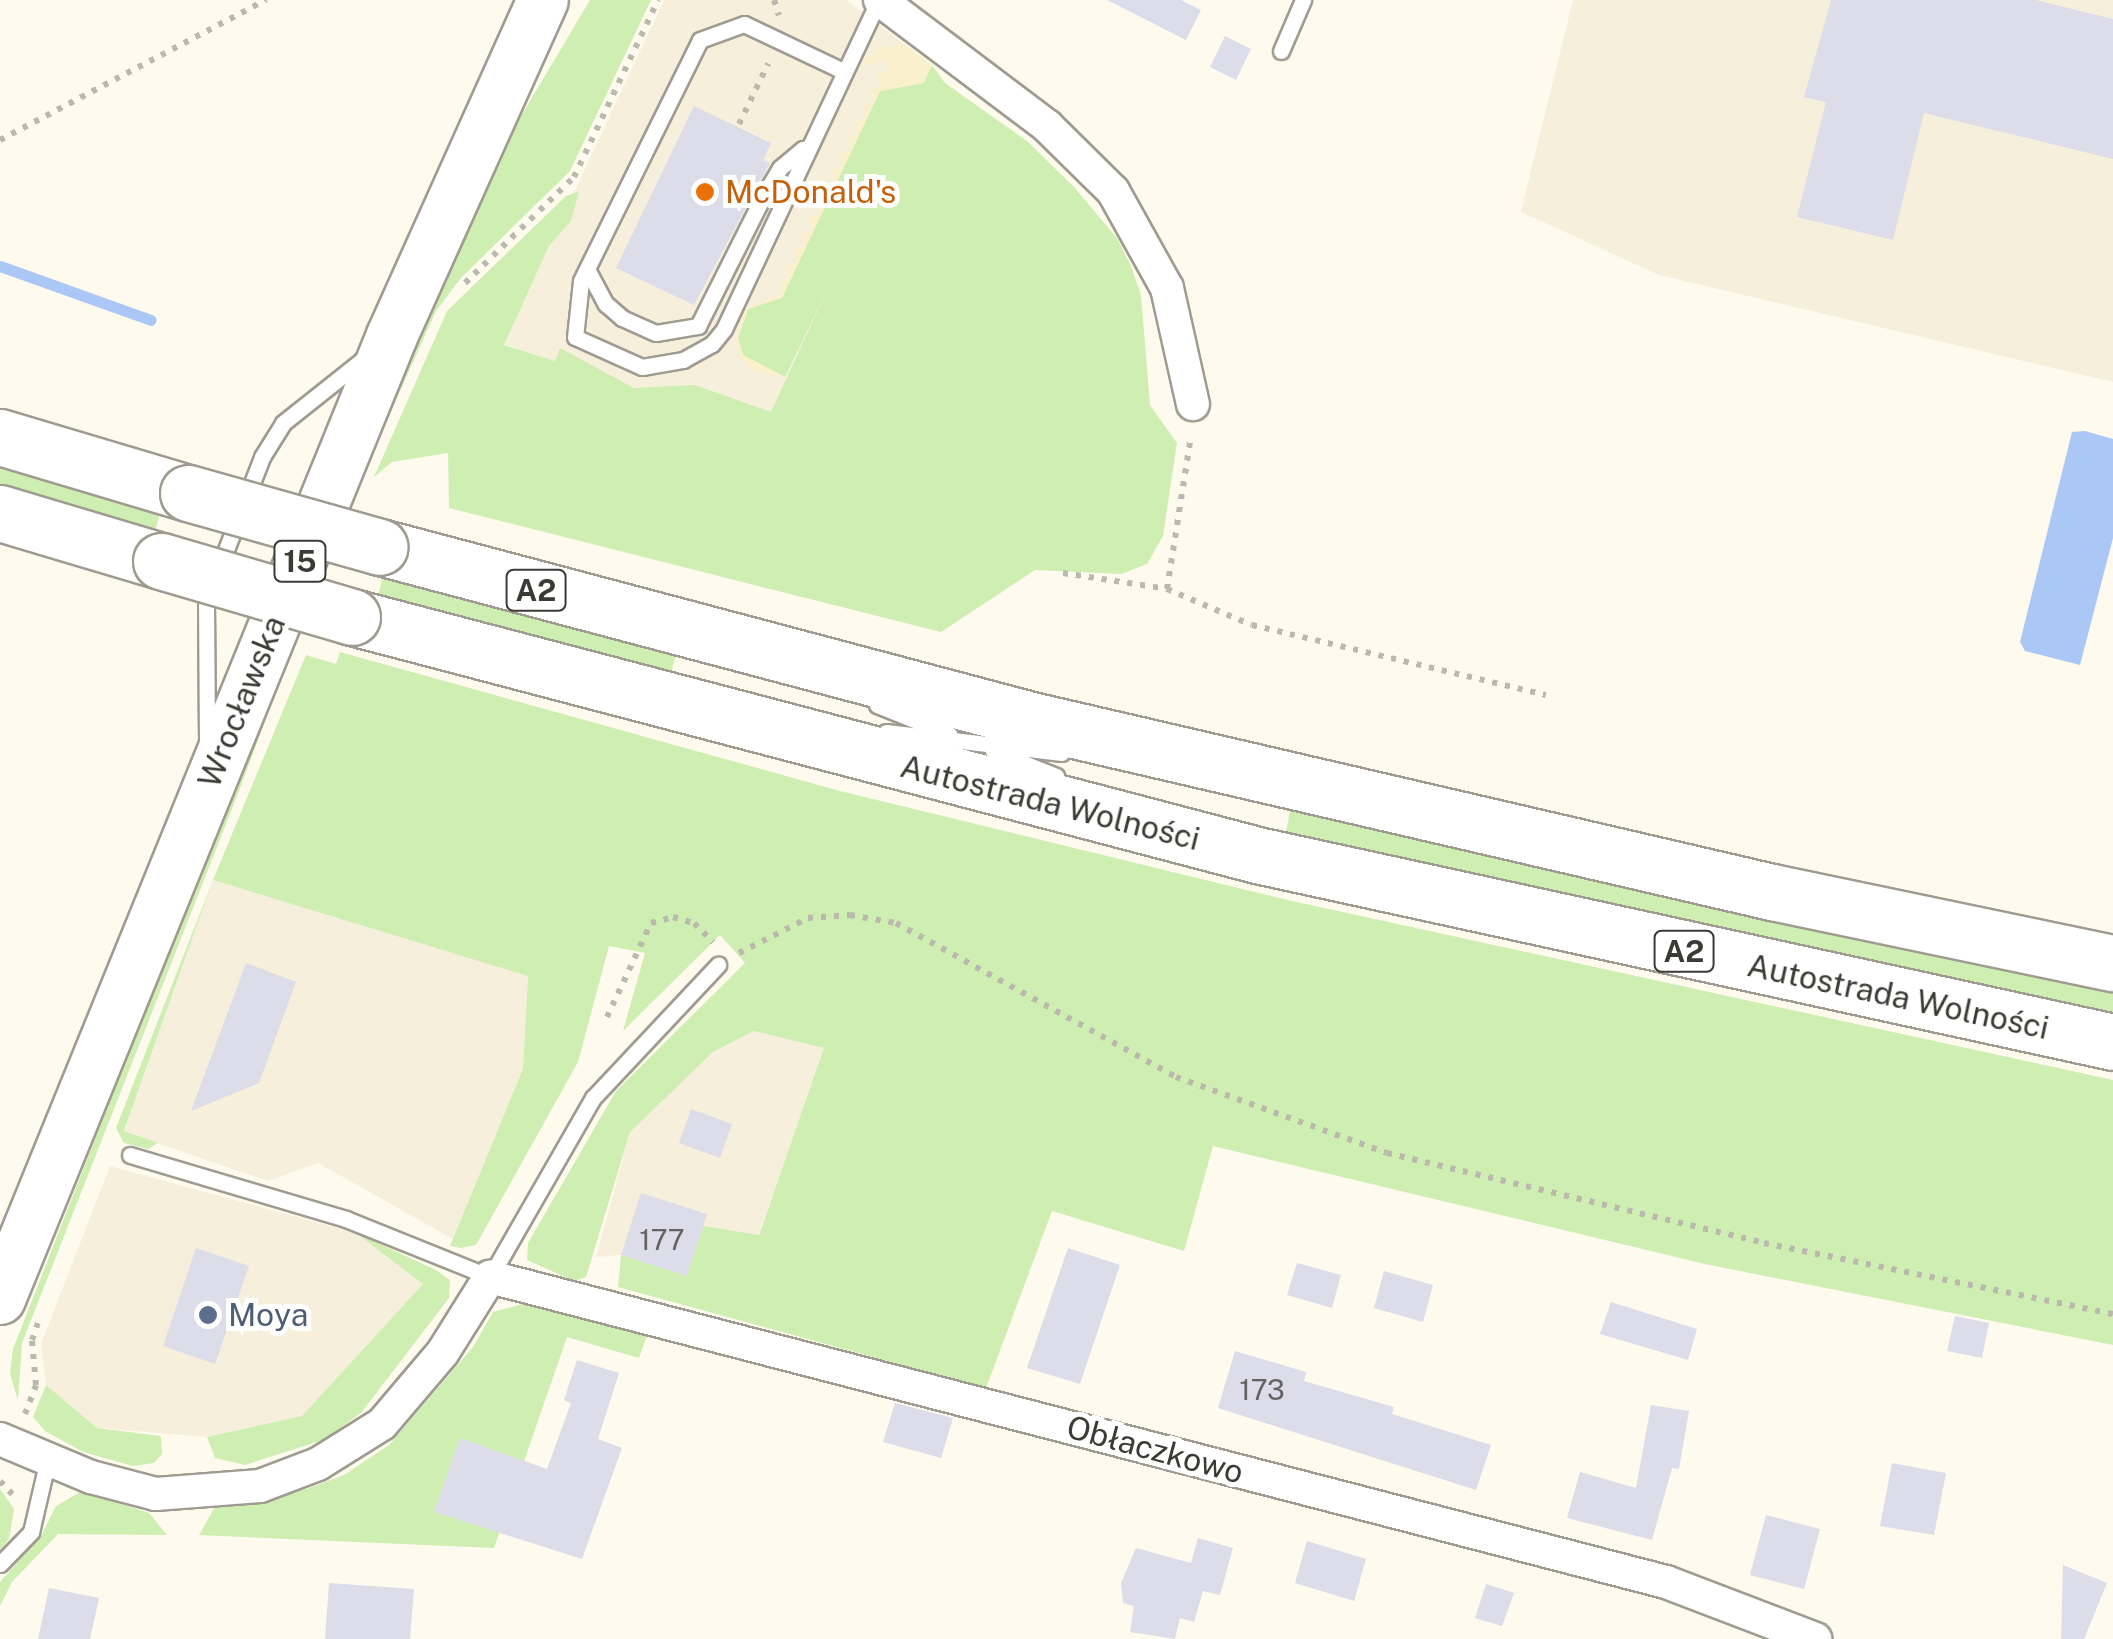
<!DOCTYPE html>
<html>
<head>
<meta charset="utf-8">
<style>
	body { margin:0 }
	#map { position:relative; width:2113px; height:1639px; overflow:hidden; background:#fefaee; font-family:"Public Sans",sans-serif }
	div>[style] { position:absolute }
	[style*='--x'] { left:calc(var(--x)*1px); top:calc(var(--y)*1px); width:calc(var(--w)*1px); rotate:calc(var(--a)*1deg) }
	.built>* { inset:0; background:#f6efdc }
	.green>* { inset:0; background:#ceeeb2 }
	.sand>* { inset:0; background:#faf0cb }
	.water>* { inset:0; background:#abc7f6 }
	.stream>* { height:11px; margin:-5.5px; padding:0 5.5px; transform-origin:5.5px; border-radius:5.5px; background:#abc7f6 }
	.building>* { inset:0; background:#dcdde9 }
	.path>* { height:6px; margin-top:-3px; transform-origin:0; background:repeating-linear-gradient(90deg,#bbb8ae 0 5px,transparent 0 13px) }
	.roads { filter:drop-shadow(2px 0 #9f9b90) drop-shadow(-2px 0 #9f9b90) drop-shadow(0 2px #9f9b90) drop-shadow(0 -2px #9f9b90) }
	.lane>* { height:15px; margin:-7.5px; padding:0 7.5px; transform-origin:7.5px; border-radius:7.5px; background:#fff }
	.street>* { height:32px; margin:-16px; padding:0 16px; transform-origin:16px; border-radius:16px; background:#fff }
	.primary>* { height:50px; margin:-25px; padding:0 25px; transform-origin:25px; border-radius:25px; background:#fff }
	.highway>* { height:55px; margin:-27.5px; padding:0 27.5px; transform-origin:27.5px; border-radius:27.5px; background:#fff }
	.bridges { filter:drop-shadow(2px 0 #9f9b90) drop-shadow(-2px 0 #9f9b90) drop-shadow(0 2px #9f9b90) drop-shadow(0 -2px #9f9b90) }
	.highway-bridge>* { height:55px; margin:-27.5px; padding:0 27.5px; transform-origin:27.5px; border-radius:27.5px; background:#fff }
	.dots>* { width:28px; height:28px; translate:-50% -50%; box-sizing:border-box; border:5px solid #fff; border-radius:50% }
	span { translate:-50% -50%; white-space:nowrap; text-align:center; line-height:1.15; -webkit-text-stroke:10px #fff; paint-order:stroke }
	.number-label { font-size:28px; color:#646362 }
	.number-label span { -webkit-text-stroke-width:0 }
	.shield-label span { padding:2px 8px; background:#fff; border:2px solid; border-radius:8px; -webkit-text-stroke-width:0 }
	.shield-label { font-size:30px; color:#3c3a35; font-weight:700 }
	.food-label { font-size:32px; color:#c56008 }
	.left { translate:0 -50%; text-align:left }
	.street-label { font-size:32px; color:#3c3a35 }
	.service-label { font-size:32px; color:#4e5e75 }
</style>
</head>
<body>
<div id="map">
	<div class="built">
		<i style="clip-path:polygon(664px 0,846px 0,932px 65px,764px 429px,503px 344px)"></i>
		<i style="clip-path:polygon(1573px 0,2113px 0,2113px 382px,1659px 275px,1521px 212px)"></i>
		<i style="clip-path:polygon(213px 880px,528px 975px,523px 1069px,453px 1239px,318px 1163px,268px 1181px,124px 1132px)"></i>
		<i style="clip-path:polygon(754px 1031px,825px 1048px,758px 1235px,687px 1276px,621px 1255px,596px 1257px,630px 1132px,713px 1052px)"></i>
		<i style="clip-path:polygon(110px 1166px,356px 1233px,423px 1284px,302px 1416px,207px 1437px,97px 1428px,46px 1385px,41px 1344px)"></i>
	</div>
	<div class="green">
		<i style="clip-path:polygon(590px 0,651px 0,570px 171px,461px 278px,436px 311px,357px 487px,505px 143px)"></i>
		<i style="clip-path:polygon(932px 65px,945px 83px,1027px 141px,1073px 186px,1117px 238px,1131px 266px,1141px 295px,1150px 405px,1177px 443px,1163px 536px,1147px 564px,1121px 574px,1035px 570px,941px 632px,449px 508px,448px 453px,392px 462px,374px 477px,447px 311px,566px 196px,579px 191px,571px 221px,549px 246px,504px 345px,555px 361px,560px 348px,634px 388px,695px 385px,771px 412px,831px 282px,785px 377px,743px 355px,738px 338px,748px 309px,782px 297px,880px 91px,923px 83px)"></i>
		<i style="clip-path:polygon(0 465px,160px 513px,154px 535px,0 488px)"></i>
		<i style="clip-path:polygon(385px 569px,677px 651px,668px 684px,376px 603px)"></i>
		<i style="clip-path:polygon(286px 650px,291px 652px,239px 791px,22px 1343px,18px 1400px,10px 1374px,13px 1349px)"></i>
		<i style="clip-path:polygon(340px 652px,840px 791px,1292px 901px,2113px 1080px,2113px 1345px,1705px 1264px,1213px 1146px,1184px 1251px,1052px 1211px,986px 1388px,618px 1287px,621px 1255px,687px 1276px,703px 1226px,759px 1235px,824px 1048px,754px 1031px,713px 1052px,630px 1132px,586px 1277px,574px 1281px,527px 1260px,528px 1243px,616px 1091px,745px 963px,720px 935px,623px 1031px,645px 953px,609px 946px,578px 1062px,476px 1245px,461px 1248px,450px 1246px,523px 1069px,528px 976px,213px 880px,124px 1131px,158px 1143px,148px 1149px,124px 1143px,116px 1128px,213px 880px,306px 655px,336px 664px)"></i>
		<i style="clip-path:polygon(1291px 806px,2113px 986px,2113px 1017px,1285px 837px)"></i>
		<i style="clip-path:polygon(356px 1233px,436px 1270px,450px 1280px,449px 1298px,361px 1413px,323px 1440px,245px 1465px,215px 1458px,207px 1437px,302px 1416px,423px 1284px)"></i>
		<i style="clip-path:polygon(533px 1301px,641px 1325px,647px 1335px,639px 1358px,567px 1337px,494px 1548px,199px 1535px,215px 1507px,306px 1489px,344px 1475px,389px 1445px,473px 1347px,493px 1312px)"></i>
		<i style="clip-path:polygon(46px 1385px,97px 1428px,161px 1436px,162px 1454px,154px 1463px,133px 1466px,83px 1452px,45px 1431px,33px 1417px)"></i>
		<i style="clip-path:polygon(0 1489px,14px 1509px,9px 1539px,0 1550px)"></i>
		<i style="clip-path:polygon(82px 1491px,149px 1513px,167px 1535px,58px 1534px,12px 1582px,0 1606px,0 1582px,41px 1536px,56px 1506px)"></i>
	</div>
	<div class="sand">
		<i style="clip-path:polygon(906px 45px,932px 65px,924px 83px,880px 91px,782px 298px,748px 309px,738px 338px,743px 355px,785px 377px,754px 371px,741px 358px,735px 341px,745px 308px,783px 293px,779px 282px,790px 278px,786px 266px,797px 262px,794px 250px,805px 246px,801px 234px,813px 230px,809px 218px,820px 213px,817px 202px,828px 198px,824px 186px,835px 182px,832px 170px,843px 166px,839px 155px,851px 150px,847px 138px,858px 135px,854px 123px,865px 118px,862px 107px,873px 102px,869px 90px,880px 87px,876px 75px,889px 71px,885px 59px,862px 66px,866px 58px,881px 47px)"></i>
	</div>
	<div class="water">
		<i style="clip-path:polygon(2085px 431px,2113px 439px,2113px 538px,2080px 665px,2025px 651px,2020px 642px,2072px 432px)"></i>
	</div>
	<div class="stream">
		<i style="--x:0;--y:266;--w:160;--a:19.7"></i>
	</div>
	<div class="building">
		<i style="clip-path:polygon(1107px 0,1181px 0,1201px 10px,1186px 40px)"></i>
		<i style="clip-path:polygon(1831px 0,2036px 0,2113px 19px,2113px 159px,1924px 113px,1893px 240px,1797px 217px,1826px 102px,1804px 97px)"></i>
		<i style="clip-path:polygon(1225px 36px,1251px 49px,1236px 80px,1210px 67px)"></i>
		<i style="clip-path:polygon(694px 106px,771px 143px,763px 160px,770px 163px,694px 305px,616px 268px)"></i>
		<i style="clip-path:polygon(246px 963px,296px 982px,259px 1083px,191px 1111px)"></i>
		<i style="clip-path:polygon(691px 1109px,732px 1124px,720px 1158px,679px 1143px)"></i>
		<i style="clip-path:polygon(641px 1193px,707px 1214px,687px 1276px,621px 1255px)"></i>
		<i style="clip-path:polygon(196px 1248px,249px 1266px,215px 1364px,163px 1346px)"></i>
		<i style="clip-path:polygon(1068px 1248px,1120px 1265px,1080px 1384px,1027px 1368px)"></i>
		<i style="clip-path:polygon(1297px 1263px,1341px 1275px,1332px 1308px,1287px 1295px)"></i>
		<i style="clip-path:polygon(1384px 1271px,1433px 1285px,1423px 1322px,1374px 1308px)"></i>
		<i style="clip-path:polygon(1611px 1302px,1697px 1329px,1688px 1360px,1600px 1334px)"></i>
		<i style="clip-path:polygon(1955px 1316px,1989px 1323px,1982px 1358px,1947px 1351px)"></i>
		<i style="clip-path:polygon(1235px 1351px,1306px 1372px,1304px 1381px,1394px 1407px,1392px 1414px,1491px 1445px,1476px 1490px,1218px 1408px)"></i>
		<i style="clip-path:polygon(577px 1360px,619px 1373px,598px 1439px,622px 1448px,582px 1559px,434px 1512px,460px 1438px,547px 1469px,571px 1403px,564px 1400px)"></i>
		<i style="clip-path:polygon(895px 1403px,953px 1418px,941px 1458px,883px 1442px)"></i>
		<i style="clip-path:polygon(1651px 1405px,1689px 1411px,1679px 1469px,1672px 1468px,1652px 1540px,1567px 1518px,1580px 1472px,1636px 1488px)"></i>
		<i style="clip-path:polygon(1892px 1463px,1946px 1473px,1934px 1535px,1880px 1526px)"></i>
		<i style="clip-path:polygon(1766px 1515px,1820px 1529px,1804px 1589px,1750px 1575px)"></i>
		<i style="clip-path:polygon(1198px 1538px,1233px 1548px,1220px 1595px,1203px 1591px,1194px 1622px,1180px 1618px,1175px 1639px,1130px 1632px,1134px 1606px,1123px 1603px,1121px 1583px,1136px 1548px,1191px 1563px)"></i>
		<i style="clip-path:polygon(1307px 1541px,1366px 1559px,1354px 1601px,1295px 1583px)"></i>
		<i style="clip-path:polygon(2063px 1565px,2107px 1583px,2084px 1639px,2061px 1639px)"></i>
		<i style="clip-path:polygon(329px 1583px,414px 1589px,410px 1639px,325px 1639px)"></i>
		<i style="clip-path:polygon(1486px 1584px,1514px 1593px,1502px 1626px,1475px 1618px)"></i>
		<i style="clip-path:polygon(49px 1588px,99px 1598px,90px 1639px,38px 1639px)"></i>
	</div>
	<div class="path">
		<i style="--x:774;--y:0;--w:16;--a:72"></i>
		<i style="--x:739;--y:124;--w:67;--a:-64.2"></i>
		<i style="--x:0;--y:140;--w:301;--a:-27.8"></i>
		<i style="--x:465;--y:283;--w:152;--a:-44.2"></i>
		<i style="--x:574;--y:177;--w:196;--a:-64.6"></i>
		<i style="--x:1063;--y:573;--w:105;--a:8.7"></i>
		<i style="--x:1167;--y:589;--w:92;--a:23"></i>
		<i style="--x:1252;--y:625;--w:302;--a:13.4"></i>
		<i style="--x:1167;--y:589;--w:155;--a:-81.1"></i>
		<i style="--x:739;--y:953;--w:77;--a:-26.9"></i>
		<i style="--x:808;--y:918;--w:42;--a:-4.1"></i>
		<i style="--x:850;--y:915;--w:47;--a:9.9"></i>
		<i style="--x:896;--y:923;--w:320;--a:28.8"></i>
		<i style="--x:1176;--y:1077;--w:224;--a:19.8"></i>
		<i style="--x:1387;--y:1153;--w:388;--a:13.4"></i>
		<i style="--x:1764;--y:1243;--w:356;--a:11.5"></i>
		<i style="--x:607;--y:1017;--w:104;--a:-64.9"></i>
		<i style="--x:651;--y:923;--w:23;--a:-15"></i>
		<i style="--x:673;--y:917;--w:22;--a:16"></i>
		<i style="--x:694;--y:923;--w:27;--a:45"></i>
		<i style="--x:25;--y:1414;--w:31;--a:-69"></i>
		<i style="--x:36;--y:1385;--w:45;--a:-95.1"></i>
		<i style="--x:32;--y:1340;--w:21;--a:-71"></i>
		<i style="--x:0;--y:1481;--w:19;--a:47"></i>
	</div>
	<div class="roads">
		<div class="lane">
			<i style="--x:1281;--y:51;--w:56;--a:-66.7"></i>
			<i style="--x:841;--y:70;--w:107;--a:-154.6"></i>
			<i style="--x:744;--y:24;--w:47;--a:160"></i>
			<i style="--x:700;--y:40;--w:269;--a:116.3"></i>
			<i style="--x:581;--y:281;--w:56;--a:96.1"></i>
			<i style="--x:575;--y:337;--w:73;--a:24.1"></i>
			<i style="--x:642;--y:367;--w:42;--a:-9.7"></i>
			<i style="--x:683;--y:360;--w:33;--a:-29"></i>
			<i style="--x:712;--y:344;--w:19;--a:-51"></i>
			<i style="--x:724;--y:329;--w:364;--a:-64.8"></i>
			<i style="--x:587;--y:269;--w:40;--a:62"></i>
			<i style="--x:606;--y:304;--w:21;--a:41"></i>
			<i style="--x:622;--y:318;--w:37;--a:24"></i>
			<i style="--x:656;--y:333;--w:43;--a:-9.5"></i>
			<i style="--x:698;--y:326;--w:149;--a:-63.3"></i>
			<i style="--x:765;--y:193;--w:29;--a:-59"></i>
			<i style="--x:780;--y:168;--w:30;--a:-40"></i>
			<i style="--x:877;--y:705;--w:78;--a:21.9"></i>
			<i style="--x:886;--y:732;--w:177;--a:6.8"></i>
			<i style="--x:207;--y:742;--w:141;--a:-90.4"></i>
			<i style="--x:206;--y:601;--w:155;--a:-68.7"></i>
			<i style="--x:262;--y:457;--w:40;--a:-58"></i>
			<i style="--x:283;--y:423;--w:106;--a:-38.5"></i>
			<i style="--x:993;--y:751;--w:68;--a:21.6"></i>
			<i style="--x:130;--y:1155;--w:225;--a:16.5"></i>
			<i style="--x:346;--y:1219;--w:155;--a:21.9"></i>
			<i style="--x:490;--y:1277;--w:207;--a:-60.1"></i>
			<i style="--x:593;--y:1098;--w:183;--a:-46.8"></i>
			<i style="--x:0;--y:1564;--w:45;--a:-45.9"></i>
			<i style="--x:31;--y:1532;--w:75;--a:-76.9"></i>
		</div>
		<div class="street">
			<i style="--x:880;--y:0;--w:209;--a:37"></i>
			<i style="--x:1047;--y:126;--w:93;--a:44.6"></i>
			<i style="--x:1113;--y:191;--w:111;--a:60.9"></i>
			<i style="--x:1167;--y:288;--w:119;--a:77.4"></i>
			<i style="--x:0;--y:1439;--w:99;--a:22.7"></i>
			<i style="--x:91;--y:1477;--w:67;--a:14.7"></i>
			<i style="--x:156;--y:1494;--w:104;--a:-4.4"></i>
			<i style="--x:260;--y:1486;--w:62;--a:-20.8"></i>
			<i style="--x:318;--y:1464;--w:75;--a:-32"></i>
			<i style="--x:382;--y:1424;--w:94;--a:-49.7"></i>
			<i style="--x:443;--y:1352;--w:89;--a:-57.9"></i>
			<i style="--x:490;--y:1277;--w:1215;--a:14.54"></i>
			<i style="--x:1666;--y:1582;--w:160;--a:20.9"></i>
		</div>
		<div class="primary">
			<i style="--x:0;--y:1299;--w:1040;--a:-67.85"></i>
			<i style="--x:392;--y:336;--w:368;--a:-65.8"></i>
		</div>
		<div class="highway">
			<i style="--x:0;--y:437;--w:196;--a:16.6"></i>
			<i style="--x:0;--y:513;--w:168;--a:16.6"></i>
			<i style="--x:380;--y:547;--w:674;--a:14.88"></i>
			<i style="--x:1031;--y:720;--w:761;--a:13.07"></i>
			<i style="--x:1772;--y:892;--w:348;--a:11.8"></i>
			<i style="--x:352;--y:617;--w:936;--a:14.73"></i>
			<i style="--x:1257;--y:855;--w:876;--a:12.32"></i>
		</div>
	</div>
	<div class="bridges">
		<div class="highway-bridge">
			<i style="--x:188;--y:493;--w:199;--a:15.7"></i>
			<i style="--x:161;--y:561;--w:199;--a:16.3"></i>
		</div>
	</div>
	<div class="dots">
		<i style="left:705px;top:192px;background:#e8710a"></i>
		<i style="left:208px;top:1315px;background:#5c6f8a"></i>
	</div>
	<div class="number-label">
		<span style="left:662px;top:1240px">177</span>
		<span style="left:1262px;top:1390px">173</span>
	</div>
	<div class="shield-label">
		<span style="left:300px;top:561px">15</span>
		<span style="left:536px;top:590px">A2</span>
		<span style="left:1684px;top:951px">A2</span>
	</div>
	<div class="food-label">
		<span class="left" style="left:725px;top:192px">McDonald's</span>
	</div>
	<div class="street-label">
		<span style="left:242px;top:702px;rotate:-68deg">Wrocławska</span>
		<span style="left:1050px;top:803px;rotate:14deg">Autostrada Wolności</span>
		<span style="left:1898px;top:997px;rotate:12deg">Autostrada Wolności</span>
		<span style="left:1155px;top:1450px;rotate:15deg">Obłaczkowo</span>
	</div>
	<div class="service-label">
		<span class="left" style="left:228px;top:1315px">Moya</span>
	</div>
</div>
</body>
</html>
